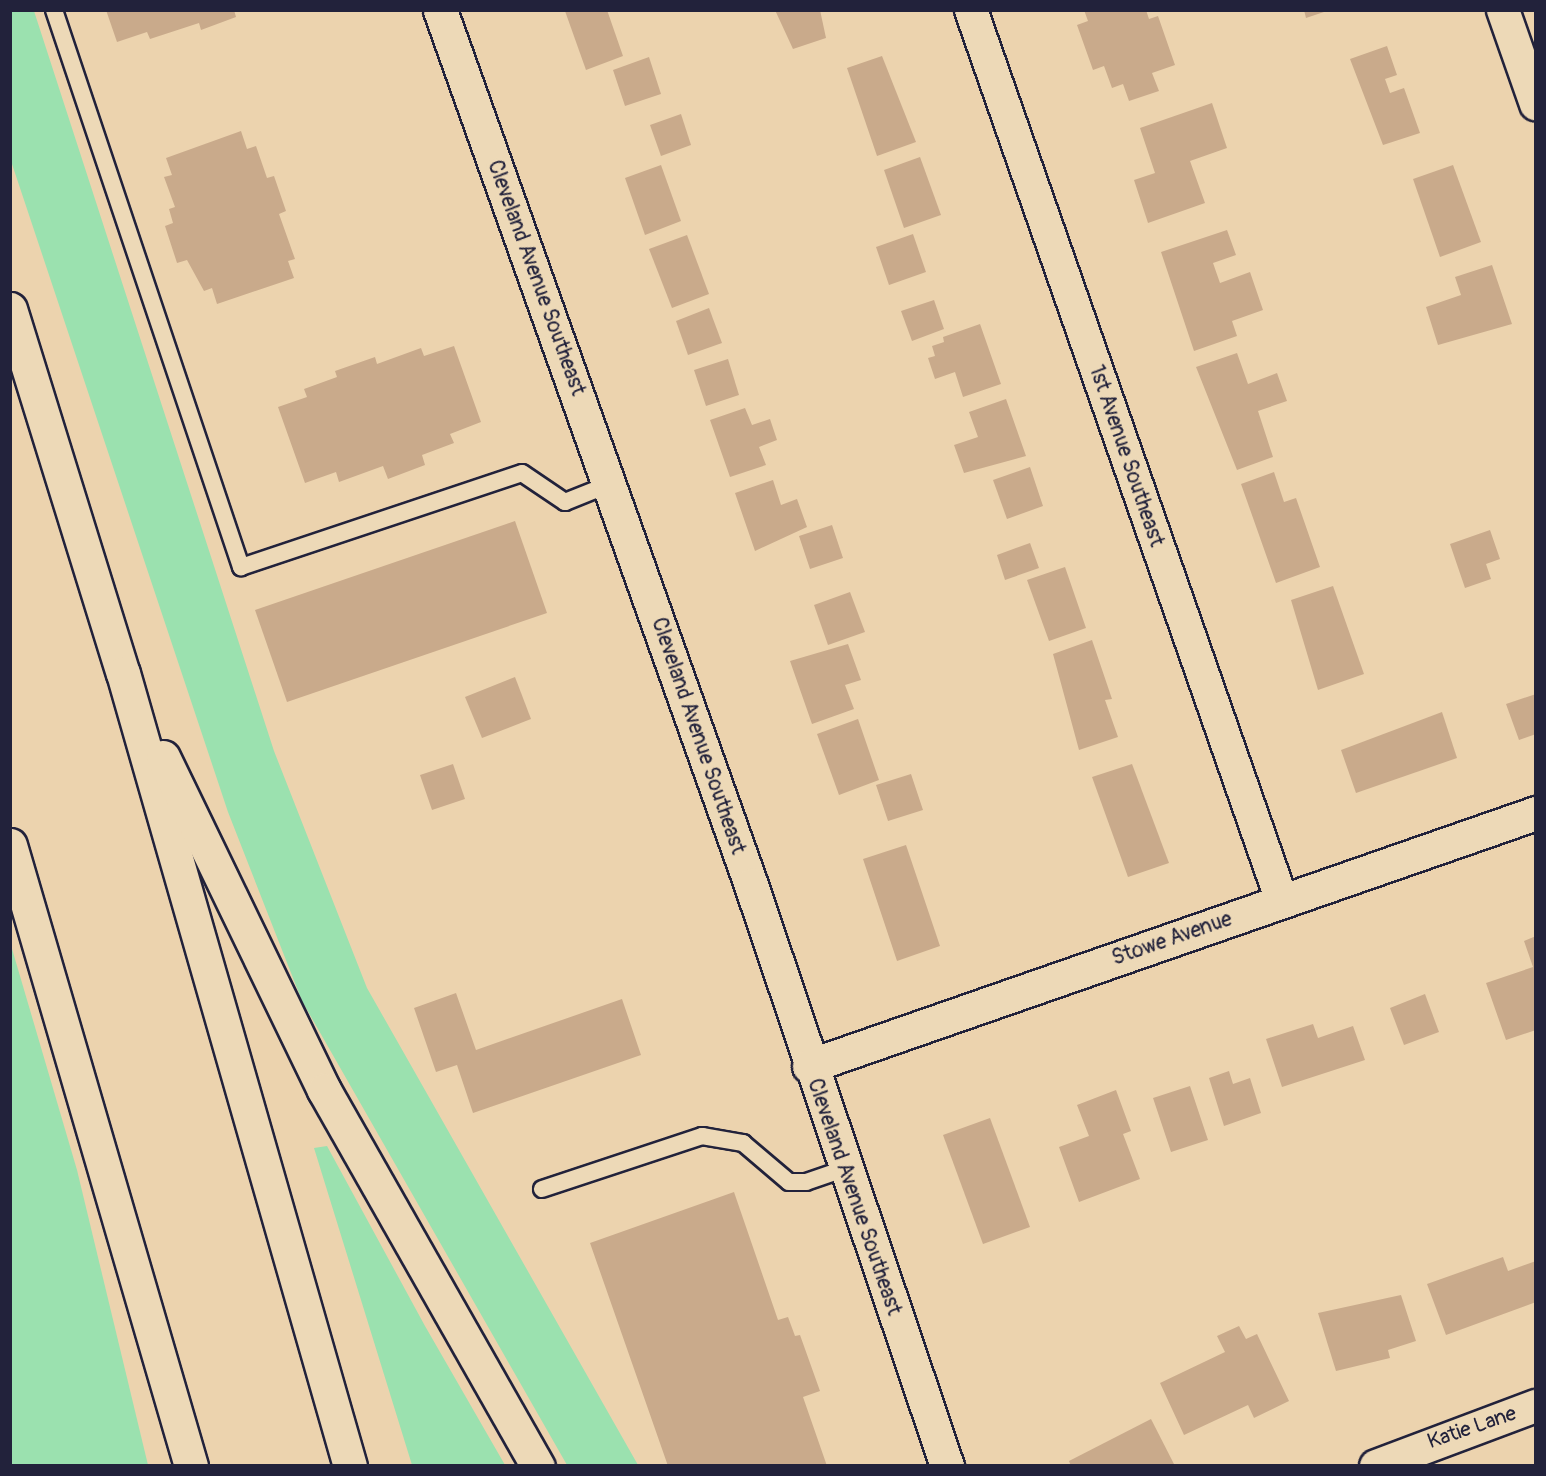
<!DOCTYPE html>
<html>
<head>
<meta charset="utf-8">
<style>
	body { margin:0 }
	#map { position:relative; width:1546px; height:1476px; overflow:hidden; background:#ecd3ae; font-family:Pangolin,sans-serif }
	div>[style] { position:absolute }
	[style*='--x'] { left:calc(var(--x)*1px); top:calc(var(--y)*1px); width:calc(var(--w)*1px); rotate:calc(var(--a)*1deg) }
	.green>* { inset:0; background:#9be1af }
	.building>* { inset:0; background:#c9aa8b }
	.roads { filter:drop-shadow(2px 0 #22223b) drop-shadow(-2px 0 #22223b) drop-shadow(0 2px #22223b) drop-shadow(0 -2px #22223b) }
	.lane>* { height:16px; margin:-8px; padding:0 8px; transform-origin:8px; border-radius:8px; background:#edd9b7 }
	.street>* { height:32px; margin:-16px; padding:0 16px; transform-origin:16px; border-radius:16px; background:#edd9b7 }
	.secondary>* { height:33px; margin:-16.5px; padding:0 16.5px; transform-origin:16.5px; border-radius:16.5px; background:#edd9b7 }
	.highway>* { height:33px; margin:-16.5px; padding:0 16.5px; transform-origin:16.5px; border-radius:16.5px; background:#edd9b7 }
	span { translate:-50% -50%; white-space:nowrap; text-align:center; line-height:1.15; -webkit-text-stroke:6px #edd9b7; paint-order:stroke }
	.street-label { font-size:21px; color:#22223b }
	.frame { position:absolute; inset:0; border:12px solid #22223b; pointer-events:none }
</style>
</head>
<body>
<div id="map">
	<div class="green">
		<i style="clip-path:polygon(10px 11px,34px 11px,274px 751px,367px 988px,638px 1465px,567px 1465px,302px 1001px,228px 812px,11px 161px)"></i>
		<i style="clip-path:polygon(10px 942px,77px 1170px,148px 1465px,11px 1465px)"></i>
		<i style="clip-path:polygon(327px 1146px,425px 1326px,505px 1465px,412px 1465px,314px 1148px)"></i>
	</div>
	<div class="building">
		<i style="clip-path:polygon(106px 10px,234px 10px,236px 17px,201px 30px,199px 23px,150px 39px,147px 32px,117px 42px)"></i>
		<i style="clip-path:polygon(607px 10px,623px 56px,586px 70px,565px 11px)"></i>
		<i style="clip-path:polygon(775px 10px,820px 10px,826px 38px,793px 49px)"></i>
		<i style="clip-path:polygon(1084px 10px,1146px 10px,1149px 19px,1158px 16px,1175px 65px,1152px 73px,1159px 91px,1129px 101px,1123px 84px,1112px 88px,1104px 66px,1093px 70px,1077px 25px,1088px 21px)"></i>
		<i style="clip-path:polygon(1304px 10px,1327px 10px,1327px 11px,1306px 18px)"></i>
		<i style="clip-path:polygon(1387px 46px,1397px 75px,1385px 79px,1390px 93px,1404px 88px,1420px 133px,1383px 145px,1350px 59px)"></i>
		<i style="clip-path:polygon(882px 56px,916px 142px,877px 156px,847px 68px)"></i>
		<i style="clip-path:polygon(649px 57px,661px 94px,625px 106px,613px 70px)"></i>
		<i style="clip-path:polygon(1212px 103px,1227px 148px,1190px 161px,1205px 203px,1148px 223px,1134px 180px,1155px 173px,1140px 128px)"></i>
		<i style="clip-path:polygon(681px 114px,691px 145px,661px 156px,650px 125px)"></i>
		<i style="clip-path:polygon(241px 131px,247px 149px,256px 146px,267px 178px,274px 176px,286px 211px,279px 214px,295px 259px,288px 261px,294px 278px,217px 304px,212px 288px,204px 291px,187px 260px,177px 263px,165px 226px,173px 223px,169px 209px,175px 207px,164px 177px,172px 175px,166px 158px)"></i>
		<i style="clip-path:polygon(920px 157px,941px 215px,904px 228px,884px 170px)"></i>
		<i style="clip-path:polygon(661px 165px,681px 221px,645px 235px,625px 178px)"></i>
		<i style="clip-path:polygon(1453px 165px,1481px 242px,1440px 257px,1413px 179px)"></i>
		<i style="clip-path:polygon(1227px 230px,1236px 255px,1213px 263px,1220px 283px,1250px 272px,1263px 310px,1232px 321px,1237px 336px,1194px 351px,1161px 252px)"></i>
		<i style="clip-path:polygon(913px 234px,926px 272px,889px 285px,876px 247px)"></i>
		<i style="clip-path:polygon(687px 235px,709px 294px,672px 308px,649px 249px)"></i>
		<i style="clip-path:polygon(1492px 265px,1512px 324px,1438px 345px,1426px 307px,1461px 295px,1455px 277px)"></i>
		<i style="clip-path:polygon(934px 300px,944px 329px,912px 341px,901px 311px)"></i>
		<i style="clip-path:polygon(709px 308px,722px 343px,688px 355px,676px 321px)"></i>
		<i style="clip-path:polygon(980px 324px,1001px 384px,963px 397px,955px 372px,935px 379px,928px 358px,935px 356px,932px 346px,944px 342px,943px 337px)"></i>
		<i style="clip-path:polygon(454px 346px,481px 422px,450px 434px,454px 443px,422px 455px,425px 465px,388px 479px,383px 466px,339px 482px,336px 472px,305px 483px,278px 407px,307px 397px,304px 389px,337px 377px,335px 371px,375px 357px,377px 364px,421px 348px,424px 356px)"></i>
		<i style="clip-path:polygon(1237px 353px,1248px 384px,1277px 373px,1287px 401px,1258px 411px,1273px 457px,1237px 470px,1196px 367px)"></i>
		<i style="clip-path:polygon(728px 359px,739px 395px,706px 406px,694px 370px)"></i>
		<i style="clip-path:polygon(1006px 399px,1026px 456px,964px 473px,954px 445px,978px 437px,969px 412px)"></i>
		<i style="clip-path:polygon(745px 408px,752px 425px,770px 419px,777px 440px,759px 447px,766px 465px,730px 477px,710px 420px)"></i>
		<i style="clip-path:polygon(1030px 467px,1043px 506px,1007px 519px,993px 480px)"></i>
		<i style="clip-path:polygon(1274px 472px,1284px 502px,1296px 498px,1320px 567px,1276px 583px,1241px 484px)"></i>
		<i style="clip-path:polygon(773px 480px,781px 505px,797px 499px,807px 527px,755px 551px,735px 493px)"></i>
		<i style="clip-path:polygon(515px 521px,547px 613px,287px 702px,255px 610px)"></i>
		<i style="clip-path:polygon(832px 525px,843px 558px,810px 569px,799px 536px)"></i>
		<i style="clip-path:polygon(1490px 530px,1500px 559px,1486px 564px,1491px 579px,1465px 588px,1450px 544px)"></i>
		<i style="clip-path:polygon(1030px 543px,1039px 568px,1005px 580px,997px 555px)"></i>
		<i style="clip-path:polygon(1065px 567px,1086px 628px,1049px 641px,1027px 580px)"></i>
		<i style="clip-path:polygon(1333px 586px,1364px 674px,1318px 690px,1291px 600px)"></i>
		<i style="clip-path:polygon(850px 592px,865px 632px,828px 645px,814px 605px)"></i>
		<i style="clip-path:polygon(1092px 640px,1112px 699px,1105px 700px,1118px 737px,1079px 750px,1053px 654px)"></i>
		<i style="clip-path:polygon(848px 644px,861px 680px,845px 685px,854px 709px,812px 724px,790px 661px)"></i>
		<i style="clip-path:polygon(515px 677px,531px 719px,482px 738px,465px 697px)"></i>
		<i style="clip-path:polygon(1536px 694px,1536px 734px,1519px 740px,1506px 704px)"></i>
		<i style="clip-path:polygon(1442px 712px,1457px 758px,1356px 793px,1341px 750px)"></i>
		<i style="clip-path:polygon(858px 719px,879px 780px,839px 795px,817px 734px)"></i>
		<i style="clip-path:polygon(453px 764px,465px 799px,432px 810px,420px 775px)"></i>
		<i style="clip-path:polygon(1132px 764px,1169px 863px,1128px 877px,1092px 777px)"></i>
		<i style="clip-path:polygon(911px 774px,923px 810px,888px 821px,876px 785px)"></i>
		<i style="clip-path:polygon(906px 845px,940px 946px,897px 961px,863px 859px)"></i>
		<i style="clip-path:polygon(1536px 936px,1536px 1030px,1506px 1040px,1486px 983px,1533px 967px,1524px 941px)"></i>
		<i style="clip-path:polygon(456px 993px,476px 1050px,622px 999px,641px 1055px,473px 1113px,457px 1065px,436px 1072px,414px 1008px)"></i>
		<i style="clip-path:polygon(1425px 994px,1439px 1032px,1404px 1045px,1390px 1008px)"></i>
		<i style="clip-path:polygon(1313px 1024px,1318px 1038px,1353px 1026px,1365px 1060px,1282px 1087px,1266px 1039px)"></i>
		<i style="clip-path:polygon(1229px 1071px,1233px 1084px,1250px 1078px,1261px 1113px,1224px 1126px,1209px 1078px)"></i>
		<i style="clip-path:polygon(1190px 1086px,1208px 1140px,1171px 1152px,1153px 1098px)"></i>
		<i style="clip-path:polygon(1116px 1090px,1131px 1131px,1123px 1134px,1140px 1179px,1079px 1202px,1059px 1147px,1089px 1136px,1077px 1105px)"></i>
		<i style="clip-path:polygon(990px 1118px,1030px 1227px,983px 1244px,943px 1135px)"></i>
		<i style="clip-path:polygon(734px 1192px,778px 1320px,788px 1317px,795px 1336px,800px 1335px,820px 1391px,803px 1397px,827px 1466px,668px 1466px,590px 1243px)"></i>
		<i style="clip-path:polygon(1503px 1257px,1508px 1271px,1536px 1261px,1536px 1302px,1446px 1335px,1427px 1284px)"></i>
		<i style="clip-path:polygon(1401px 1295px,1416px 1341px,1388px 1350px,1390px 1358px,1336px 1371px,1318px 1313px)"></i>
		<i style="clip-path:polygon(1239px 1326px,1246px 1339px,1257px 1334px,1289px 1401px,1254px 1418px,1248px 1405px,1184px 1435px,1160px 1383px,1225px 1352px,1217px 1336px)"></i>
		<i style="clip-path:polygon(1151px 1419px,1175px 1466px,1071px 1466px,1069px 1461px)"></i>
	</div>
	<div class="roads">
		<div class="lane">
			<i style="--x:54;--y:10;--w:588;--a:71.44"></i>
			<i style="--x:241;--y:567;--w:296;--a:-18.5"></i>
			<i style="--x:522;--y:473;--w:52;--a:34"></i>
			<i style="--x:565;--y:502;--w:48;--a:-21.8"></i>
			<i style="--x:542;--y:1189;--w:169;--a:-18.3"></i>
			<i style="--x:702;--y:1136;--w:42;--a:9.7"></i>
			<i style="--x:743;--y:1143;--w:60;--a:40.3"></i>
			<i style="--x:789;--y:1182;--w:17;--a:0"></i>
			<i style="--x:806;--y:1182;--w:40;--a:-18.9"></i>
		</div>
		<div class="street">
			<i style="--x:971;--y:10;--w:944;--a:70.76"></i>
			<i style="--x:1503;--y:10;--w:100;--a:70.7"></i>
			<i style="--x:1376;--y:1466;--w:171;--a:-20.6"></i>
		</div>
		<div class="secondary">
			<i style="--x:440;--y:10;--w:929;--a:70.43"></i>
			<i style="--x:751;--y:885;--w:613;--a:71.36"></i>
			<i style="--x:809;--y:1066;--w:770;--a:-19.19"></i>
		</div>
		<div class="highway">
			<i style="--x:10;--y:309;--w:381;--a:72.8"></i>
			<i style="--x:123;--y:673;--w:825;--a:74.03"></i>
			<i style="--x:163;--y:757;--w:370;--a:64.2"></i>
			<i style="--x:324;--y:1090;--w:433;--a:60.4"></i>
			<i style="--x:10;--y:845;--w:647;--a:73.75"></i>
		</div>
	</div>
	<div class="street-label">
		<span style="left:536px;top:278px;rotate:70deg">Cleveland Avenue Southeast</span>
		<span style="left:1126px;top:456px;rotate:71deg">1st Avenue Southeast</span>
		<span style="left:698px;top:736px;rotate:71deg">Cleveland Avenue Southeast</span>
		<span style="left:1172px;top:939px;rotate:-19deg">Stowe Avenue</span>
		<span style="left:854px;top:1197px;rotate:71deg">Cleveland Avenue Southeast</span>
		<span style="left:1472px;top:1428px;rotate:-19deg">Katie Lane</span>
	</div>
	<div class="frame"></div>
</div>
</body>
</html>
